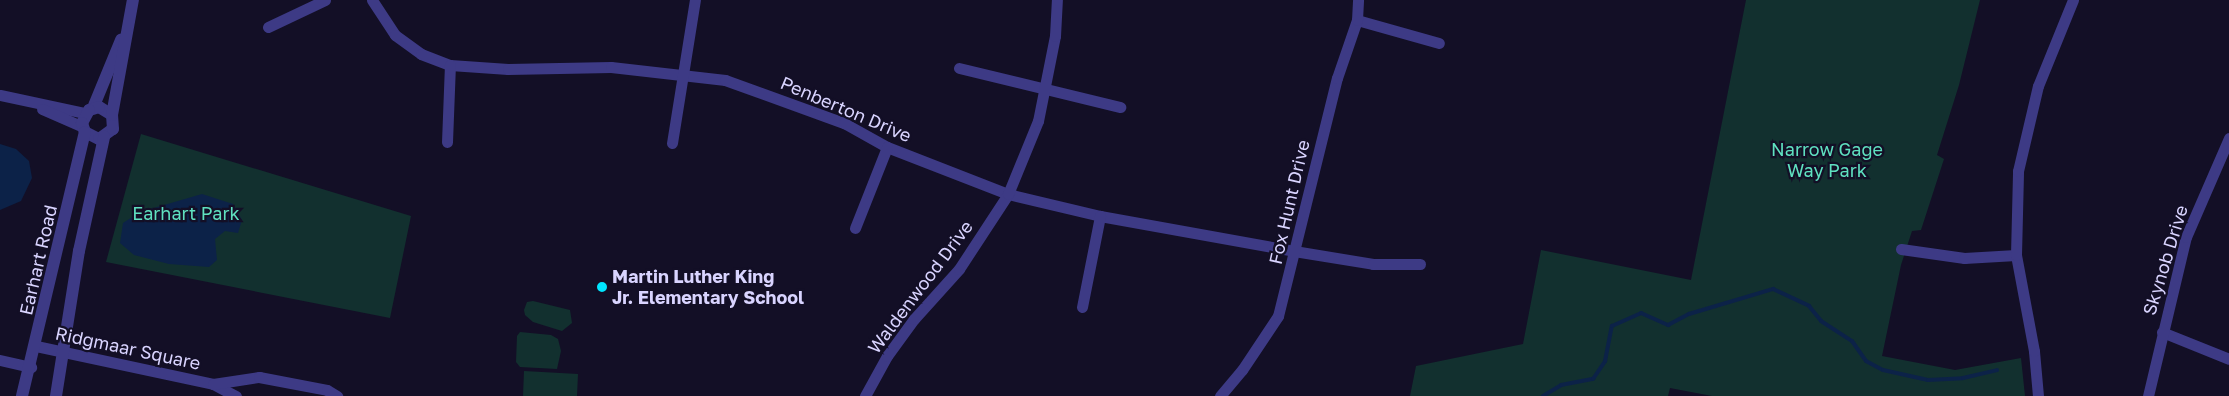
<!DOCTYPE html>
<html>
<head>
<meta charset="utf-8">
<style>
	body { margin:0 }
	#map { position:relative; width:2229px; height:396px; overflow:hidden; background:#130f26; font-family:"Golos Text",sans-serif }
	div>[style] { position:absolute }
	[style*='--x'] { left:calc(var(--x)*1px); top:calc(var(--y)*1px); width:calc(var(--w)*1px); rotate:calc(var(--a)*1deg) }
	.green>* { inset:0; background:#12302f }
	.water>* { inset:0; background:#0c2248 }
	.stream>* { height:4px; margin:-2px; padding:0 2px; transform-origin:2px; border-radius:2px; background:#0c2248 }
	.minor>* { height:11px; margin:-5.5px; padding:0 5.5px; transform-origin:5.5px; border-radius:5.5px; background:#3d3a85 }
	.tertiary>* { height:12px; margin:-6px; padding:0 6px; transform-origin:6px; border-radius:6px; background:#3d3a85 }
	.dots>* { width:14px; height:14px; translate:-50% -50%; box-sizing:border-box; border:2px solid #130f26; border-radius:50% }
	span { translate:-50% -50%; white-space:nowrap; text-align:center; line-height:1.15; -webkit-text-stroke:4.5px #130f26; paint-order:stroke }
	.street-label { font-size:18px; color:#d9d4ff }
	.park-label { font-size:18px; color:#5fe0c0 }
	.poi-label { font-size:18px; color:#d9d4ff; font-weight:700 }
	.left { translate:0 -50%; text-align:left }
</style>
</head>
<body>
<div id="map">
	<div class="green">
		<i style="clip-path:polygon(1746px 0,1980px 0,1959px 85px,1937px 155px,1944px 159px,1921px 230px,1912px 231px,1901px 265px,1882px 356px,1955px 370px,2021px 358px,2025px 396px,1712px 396px,1670px 388px,1668px 396px,1410px 396px,1416px 366px,1523px 344px,1541px 250px,1691px 280px)"></i>
		<i style="clip-path:polygon(141px 134px,411px 216px,390px 318px,106px 262px)"></i>
		<i style="clip-path:polygon(533px 301px,570px 310px,572px 323px,562px 331px,533px 322px,525px 315px,524px 310px,527px 302px)"></i>
		<i style="clip-path:polygon(520px 332px,551px 335px,558px 339px,561px 351px,557px 369px,520px 367px,516px 362px,517px 336px)"></i>
		<i style="clip-path:polygon(524px 371px,578px 374px,577px 396px,523px 396px)"></i>
	</div>
	<div class="water">
		<i style="clip-path:polygon(0 144px,16px 149px,29px 161px,32px 178px,21px 201px,0 210px)"></i>
		<i style="clip-path:polygon(202px 194px,233px 204px,242px 220px,238px 233px,225px 231px,215px 239px,217px 260px,209px 267px,169px 264px,134px 255px,120px 243px,123px 223px,140px 212px)"></i>
	</div>
	<div class="stream">
		<i style="--x:1543;--y:396;--w:21;--a:-31"></i>
		<i style="--x:1561;--y:385;--w:33;--a:-11"></i>
		<i style="--x:1593;--y:379;--w:22;--a:-56"></i>
		<i style="--x:1605;--y:361;--w:36;--a:-79"></i>
		<i style="--x:1612;--y:326;--w:32;--a:-24"></i>
		<i style="--x:1641;--y:313;--w:30;--a:24"></i>
		<i style="--x:1668;--y:325;--w:24;--a:-28"></i>
		<i style="--x:1689;--y:314;--w:88;--a:-16.6"></i>
		<i style="--x:1773;--y:289;--w:40;--a:25"></i>
		<i style="--x:1809;--y:306;--w:19;--a:51"></i>
		<i style="--x:1821;--y:321;--w:37;--a:33"></i>
		<i style="--x:1852;--y:341;--w:24;--a:55"></i>
		<i style="--x:1866;--y:361;--w:19;--a:28"></i>
		<i style="--x:1883;--y:370;--w:46;--a:12.5"></i>
		<i style="--x:1928;--y:380;--w:35;--a:-3"></i>
		<i style="--x:1963;--y:378;--w:35;--a:-13"></i>
	</div>
	<div class="minor">
		<i style="--x:372;--y:0;--w:42;--a:56.7"></i>
		<i style="--x:395;--y:35;--w:32;--a:36"></i>
		<i style="--x:421;--y:54;--w:31;--a:21"></i>
		<i style="--x:450;--y:65;--w:58;--a:3.9"></i>
		<i style="--x:508;--y:69;--w:103;--a:-1.1"></i>
		<i style="--x:611;--y:67;--w:115;--a:6.5"></i>
		<i style="--x:725;--y:80;--w:127;--a:19.9"></i>
		<i style="--x:844;--y:123;--w:49;--a:29.2"></i>
		<i style="--x:887;--y:147;--w:130;--a:21.2"></i>
		<i style="--x:1008;--y:194;--w:95;--a:13.4"></i>
		<i style="--x:1100;--y:216;--w:197;--a:10.2"></i>
		<i style="--x:1294;--y:251;--w:80;--a:9.3"></i>
		<i style="--x:1373;--y:264;--w:47;--a:0"></i>
		<i style="--x:1357;--y:20;--w:85;--a:15.7"></i>
		<i style="--x:268;--y:27;--w:63;--a:-25.3"></i>
		<i style="--x:959;--y:68;--w:166;--a:13.6"></i>
		<i style="--x:0;--y:95;--w:87;--a:12"></i>
		<i style="--x:42;--y:109;--w:45;--a:23.7"></i>
		<i style="--x:447;--y:142;--w:77;--a:-87.8"></i>
		<i style="--x:672;--y:143;--w:145;--a:-80.9"></i>
		<i style="--x:855;--y:228;--w:87;--a:-68.4"></i>
		<i style="--x:1901;--y:249;--w:64;--a:8.1"></i>
		<i style="--x:1964;--y:258;--w:52;--a:-3.3"></i>
		<i style="--x:1082;--y:307;--w:93;--a:-78.8"></i>
		<i style="--x:2162;--y:332;--w:72;--a:21.9"></i>
		<i style="--x:36;--y:346;--w:181;--a:12.1"></i>
		<i style="--x:213;--y:384;--w:26;--a:28"></i>
		<i style="--x:0;--y:360;--w:32;--a:13"></i>
		<i style="--x:213;--y:384;--w:47;--a:-8.7"></i>
		<i style="--x:259;--y:377;--w:69;--a:10.8"></i>
		<i style="--x:327;--y:390;--w:12;--a:31"></i>
		<i style="--x:865;--y:396;--w:46;--a:-61.2"></i>
		<i style="--x:887;--y:356;--w:46;--a:-53.9"></i>
		<i style="--x:914;--y:319;--w:67;--a:-48"></i>
		<i style="--x:959;--y:269;--w:90;--a:-56.8"></i>
		<i style="--x:1008;--y:194;--w:79;--a:-67.7"></i>
		<i style="--x:1038;--y:121;--w:87;--a:-78.7"></i>
		<i style="--x:1055;--y:36;--w:36;--a:-87"></i>
		<i style="--x:1220;--y:396;--w:34;--a:-50"></i>
		<i style="--x:1242;--y:370;--w:65;--a:-56.3"></i>
		<i style="--x:1278;--y:316;--w:245;--a:-76.1"></i>
		<i style="--x:1337;--y:78;--w:61;--a:-71"></i>
		<i style="--x:1357;--y:20;--w:20;--a:-87"></i>
		<i style="--x:2038;--y:396;--w:45;--a:-95.1"></i>
		<i style="--x:2034;--y:351;--w:98;--a:-100.6"></i>
		<i style="--x:2016;--y:255;--w:84;--a:-88.6"></i>
		<i style="--x:2018;--y:171;--w:87;--a:-76.8"></i>
		<i style="--x:2038;--y:86;--w:93;--a:-67.9"></i>
		<i style="--x:2148;--y:396;--w:163;--a:-76.6"></i>
		<i style="--x:2186;--y:237;--w:108;--a:-66.5"></i>
	</div>
	<div class="tertiary">
		<i style="--x:93;--y:108;--w:74;--a:-67.6"></i>
		<i style="--x:112;--y:115;--w:15;--a:-148"></i>
		<i style="--x:99;--y:107;--w:10;--a:163"></i>
		<i style="--x:89;--y:110;--w:15;--a:118"></i>
		<i style="--x:82;--y:123;--w:9;--a:72"></i>
		<i style="--x:85;--y:132;--w:16;--a:27"></i>
		<i style="--x:99;--y:139;--w:17;--a:-36"></i>
		<i style="--x:113;--y:129;--w:14;--a:-94"></i>
		<i style="--x:112;--y:115;--w:117;--a:-79.7"></i>
		<i style="--x:22;--y:396;--w:271;--a:-76.6"></i>
		<i style="--x:56;--y:396;--w:147;--a:-81"></i>
		<i style="--x:79;--y:251;--w:117;--a:-77.6"></i>
	</div>
	<div class="dots">
		<i style="left:602px;top:287px;background:#00e5ff"></i>
	</div>
	<div class="street-label">
		<span style="left:846px;top:109px;rotate:23deg">Penberton Drive</span>
		<span style="left:1289px;top:202px;rotate:-77deg">Fox Hunt Drive</span>
		<span style="left:38px;top:260px;rotate:-77deg">Earhart Road</span>
		<span style="left:2165px;top:260px;rotate:-73deg">Skynob Drive</span>
		<span style="left:920px;top:287px;rotate:-53deg">Waldenwood Drive</span>
		<span style="left:128px;top:348px;rotate:12deg">Ridgmaar Square</span>
	</div>
	<div class="park-label">
		<span style="left:1827px;top:160px">Narrow Gage<br>Way Park</span>
		<span style="left:186px;top:213px">Earhart Park</span>
	</div>
	<div class="poi-label">
		<span class="left" style="left:612px;top:287px">Martin Luther King<br>Jr. Elementary School</span>
	</div>
</div>
</body>
</html>
